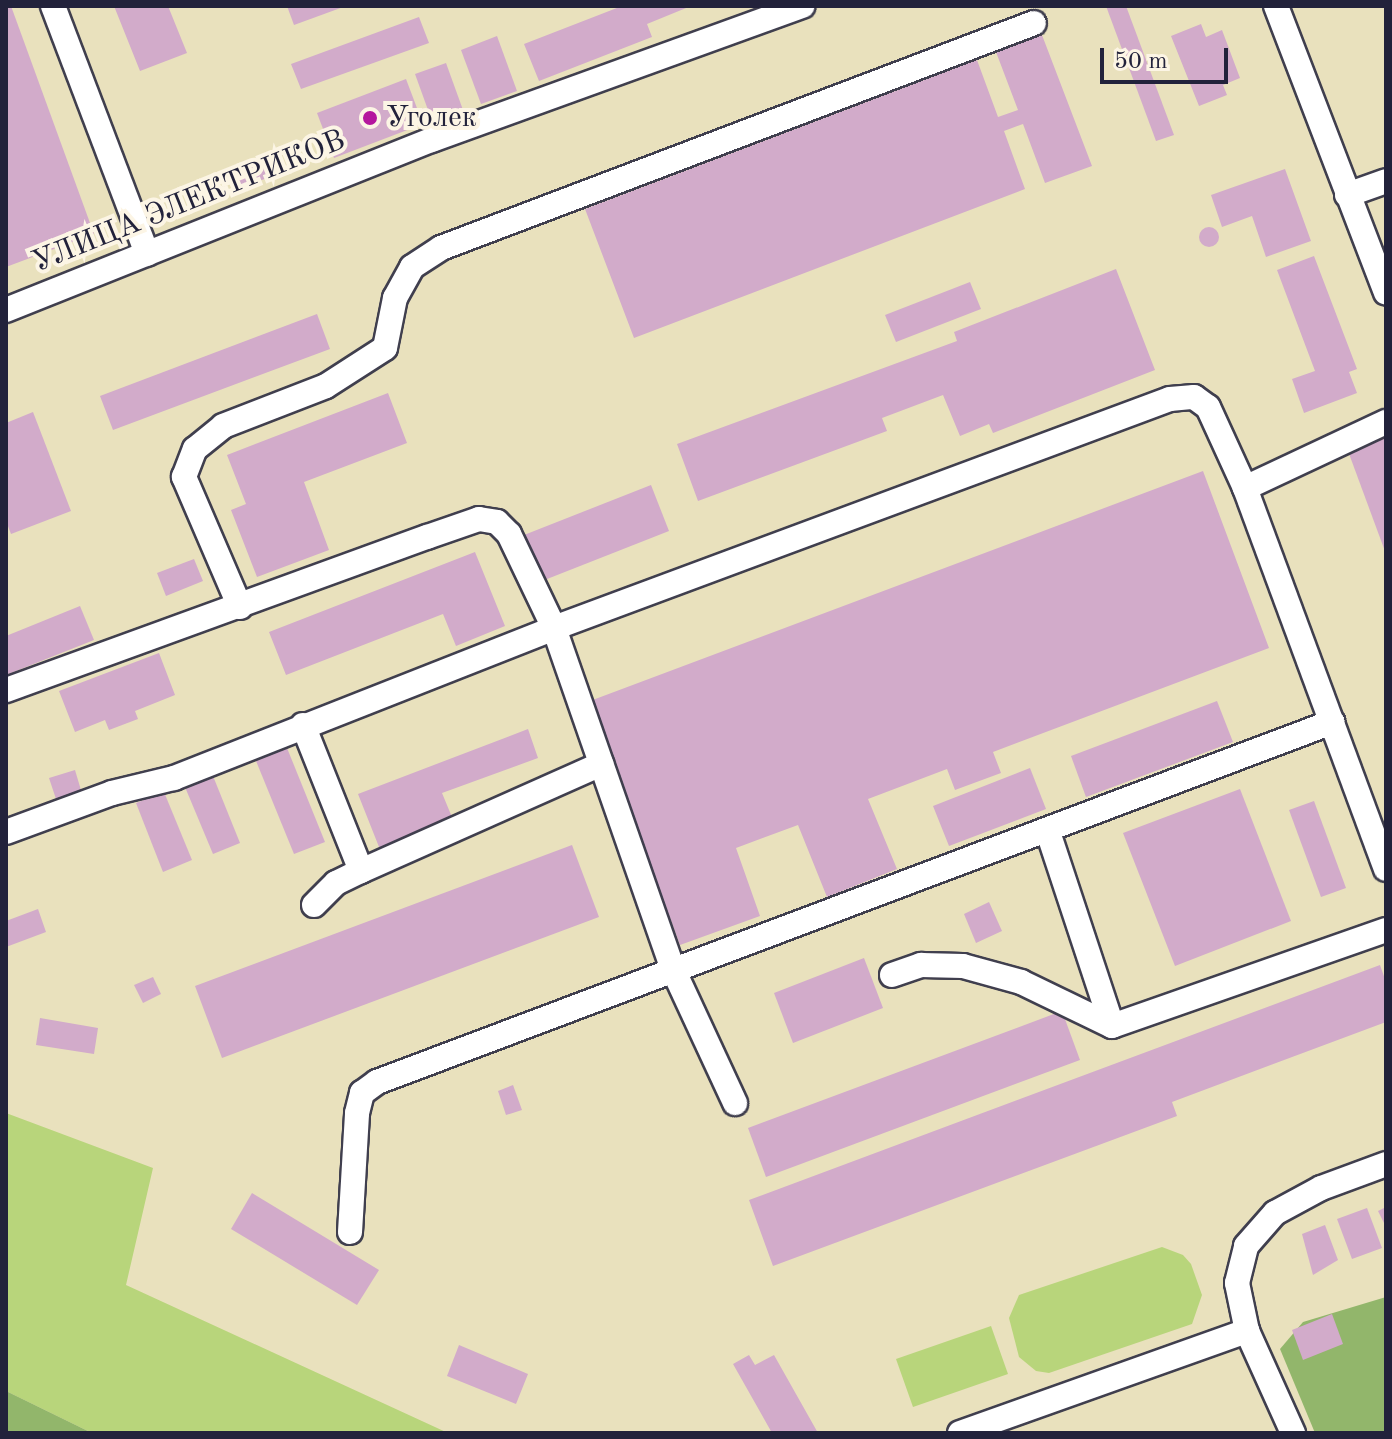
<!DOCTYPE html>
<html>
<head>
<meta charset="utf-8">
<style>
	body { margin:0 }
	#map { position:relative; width:1392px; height:1439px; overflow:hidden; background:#e9e1bd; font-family:"Old Standard TT",serif }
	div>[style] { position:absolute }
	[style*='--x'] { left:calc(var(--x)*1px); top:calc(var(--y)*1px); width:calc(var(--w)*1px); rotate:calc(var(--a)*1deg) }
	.green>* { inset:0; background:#b8d57b }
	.forest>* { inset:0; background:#92b66b }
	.building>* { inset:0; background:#d2abca }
	.round { border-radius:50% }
	.roads { filter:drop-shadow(2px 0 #403f4e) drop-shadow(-2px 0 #403f4e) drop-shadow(0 2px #403f4e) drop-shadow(0 -2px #403f4e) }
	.minor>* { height:24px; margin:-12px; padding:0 12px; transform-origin:12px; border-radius:12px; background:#fff }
	.dots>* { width:22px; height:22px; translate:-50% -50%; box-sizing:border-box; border:4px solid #fcf5e5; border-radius:50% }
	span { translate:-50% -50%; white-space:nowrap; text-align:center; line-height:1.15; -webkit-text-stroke:8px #fcf5e5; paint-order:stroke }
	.poi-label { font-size:30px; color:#22223b }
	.left { translate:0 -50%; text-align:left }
	.street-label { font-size:30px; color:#22223b }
	.frame { position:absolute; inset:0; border:8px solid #22223b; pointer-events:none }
	.scale { position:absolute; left:1100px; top:48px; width:128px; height:36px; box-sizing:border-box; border:4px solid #22223b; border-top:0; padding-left:10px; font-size:24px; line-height:28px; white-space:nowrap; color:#22223b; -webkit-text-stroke:6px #fcf5e5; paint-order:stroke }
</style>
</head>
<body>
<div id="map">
	<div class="green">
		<i style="clip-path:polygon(6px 1113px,153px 1168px,126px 1285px,448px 1433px,92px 1433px,6px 1391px)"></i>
		<i style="clip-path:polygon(1162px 1247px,1183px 1255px,1191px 1264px,1202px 1295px,1192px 1324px,1049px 1373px,1036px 1371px,1019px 1357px,1009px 1318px,1019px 1295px)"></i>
		<i style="clip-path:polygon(991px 1326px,1008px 1374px,913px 1407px,896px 1359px)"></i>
	</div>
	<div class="forest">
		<i style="clip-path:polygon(1386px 1297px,1386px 1433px,1315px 1433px,1280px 1349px,1303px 1322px)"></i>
		<i style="clip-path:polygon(6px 1391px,92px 1433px,6px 1433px)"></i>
	</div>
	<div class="building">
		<i style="clip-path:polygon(6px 6px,11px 6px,94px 234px,6px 267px)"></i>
		<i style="clip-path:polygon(114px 6px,168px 6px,187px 53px,140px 71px)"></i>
		<i style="clip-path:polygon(287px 6px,346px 6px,294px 25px)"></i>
		<i style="clip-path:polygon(622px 6px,691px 6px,647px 24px,652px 37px,539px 81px,524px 44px)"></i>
		<i style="clip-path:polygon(1106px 6px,1126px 6px,1174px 135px,1156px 141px)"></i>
		<i style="clip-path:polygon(419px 17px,429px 43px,301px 89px,291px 64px)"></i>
		<i style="clip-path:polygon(1201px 24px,1206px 37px,1222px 30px,1240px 78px,1223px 85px,1227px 95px,1199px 106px,1171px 36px)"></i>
		<i style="clip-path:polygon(1042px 35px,1092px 166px,1045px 183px,1023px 124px,1004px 131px,1025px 189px,634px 338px,585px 209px,977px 60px,998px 117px,1018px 110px,996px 52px)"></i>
		<i style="clip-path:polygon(497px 36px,517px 91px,481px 104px,461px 50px)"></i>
		<i style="clip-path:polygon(446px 63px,463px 110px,432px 121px,415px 74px)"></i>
		<i style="clip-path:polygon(406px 79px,423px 124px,334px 158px,317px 113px)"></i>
		<i style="clip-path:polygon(262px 163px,267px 178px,239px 189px,233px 174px)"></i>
		<i style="clip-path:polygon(1285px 169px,1311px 241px,1266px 257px,1252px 216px,1222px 227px,1211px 195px)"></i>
		<i class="round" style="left:1199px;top:227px;width:20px;height:20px"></i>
		<i style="clip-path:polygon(1314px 256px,1357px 369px,1349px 372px,1357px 393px,1304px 413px,1292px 379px,1315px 371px,1277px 270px)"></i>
		<i style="clip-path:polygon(1116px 269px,1155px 370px,993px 433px,989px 424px,960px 436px,943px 395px,882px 418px,887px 431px,698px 501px,677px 444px,957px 341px,954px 332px)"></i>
		<i style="clip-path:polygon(970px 282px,981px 309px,896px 342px,885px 315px)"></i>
		<i style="clip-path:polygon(317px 314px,330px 349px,113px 430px,100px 396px)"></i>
		<i style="clip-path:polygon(388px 393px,407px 443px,304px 482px,329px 550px,257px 577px,231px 510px,246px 504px,227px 455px)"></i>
		<i style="clip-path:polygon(33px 412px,71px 511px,11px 534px,6px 521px,6px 423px)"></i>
		<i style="clip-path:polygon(1385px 437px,1386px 439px,1386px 554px,1348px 451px)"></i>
		<i style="clip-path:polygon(1203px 471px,1269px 648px,993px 752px,1001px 773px,955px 790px,947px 769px,868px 799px,897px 869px,827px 897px,798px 825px,736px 848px,760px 916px,680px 945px,590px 701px)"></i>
		<i style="clip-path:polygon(651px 485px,669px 531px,542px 581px,524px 535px)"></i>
		<i style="clip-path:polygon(475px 552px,505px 626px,456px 646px,443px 614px,286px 675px,269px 632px)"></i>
		<i style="clip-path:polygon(194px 559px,203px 581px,166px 596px,157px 573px)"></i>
		<i style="clip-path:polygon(80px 606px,94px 640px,6px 675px,6px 636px)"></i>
		<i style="clip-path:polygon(159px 653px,175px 695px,135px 711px,138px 719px,109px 730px,105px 720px,75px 732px,59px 691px)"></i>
		<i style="clip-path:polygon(1217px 701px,1233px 742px,1086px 797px,1071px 756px)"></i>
		<i style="clip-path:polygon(528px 729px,538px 758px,442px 793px,454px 822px,381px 852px,358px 794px)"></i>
		<i style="clip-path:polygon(285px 743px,325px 842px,294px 854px,254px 756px)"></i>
		<i style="clip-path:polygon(1030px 768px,1046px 809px,949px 846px,933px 806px)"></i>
		<i style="clip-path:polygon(75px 770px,83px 797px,58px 805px,49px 778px)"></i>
		<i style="clip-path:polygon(213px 776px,240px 843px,213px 854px,185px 787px)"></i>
		<i style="clip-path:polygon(1240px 789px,1291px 921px,1175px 966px,1123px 833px)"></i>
		<i style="clip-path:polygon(164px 792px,192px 860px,163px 872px,136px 803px)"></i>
		<i style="clip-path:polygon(1314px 801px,1346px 888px,1321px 897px,1289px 810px)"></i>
		<i style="clip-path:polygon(572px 845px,599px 917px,222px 1058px,195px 986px)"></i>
		<i style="clip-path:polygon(989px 902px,1002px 931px,976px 943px,964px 914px)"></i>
		<i style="clip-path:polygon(38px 909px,46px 932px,6px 947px,6px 921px)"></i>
		<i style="clip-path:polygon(864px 958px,883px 1008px,793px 1043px,774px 993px)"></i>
		<i style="clip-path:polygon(1380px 965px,1386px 982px,1386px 1022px,1172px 1102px,1177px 1116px,773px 1266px,749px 1200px)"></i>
		<i style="clip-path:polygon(153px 977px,161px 994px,143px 1003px,134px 985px)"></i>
		<i style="clip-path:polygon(1062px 1011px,1080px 1060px,766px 1177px,748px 1128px)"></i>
		<i style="clip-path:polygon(40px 1018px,98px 1028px,94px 1054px,36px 1045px)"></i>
		<i style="clip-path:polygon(513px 1085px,522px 1110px,506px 1115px,498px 1091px)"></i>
		<i style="clip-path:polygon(252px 1193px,379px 1270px,357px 1305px,231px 1229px)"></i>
		<i style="clip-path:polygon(1386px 1207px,1386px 1222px,1384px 1223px,1378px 1211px)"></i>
		<i style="clip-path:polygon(1367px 1208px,1382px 1248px,1352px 1259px,1337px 1219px)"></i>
		<i style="clip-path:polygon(1325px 1225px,1338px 1260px,1313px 1275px,1302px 1234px)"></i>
		<i style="clip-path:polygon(1332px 1314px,1343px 1344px,1303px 1360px,1292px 1330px)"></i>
		<i style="clip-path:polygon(459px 1345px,528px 1374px,516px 1404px,447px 1376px)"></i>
		<i style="clip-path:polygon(749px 1355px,755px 1365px,774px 1355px,818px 1433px,772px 1433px,733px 1364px)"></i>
	</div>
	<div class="roads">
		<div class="minor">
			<i style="--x:53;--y:6;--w:265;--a:69.2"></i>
			<i style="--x:1276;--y:6;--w:307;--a:69"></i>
			<i style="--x:1347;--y:195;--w:41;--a:-19.7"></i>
			<i style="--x:6;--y:310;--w:459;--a:-21.8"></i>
			<i style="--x:432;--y:140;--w:394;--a:-19.9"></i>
			<i style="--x:1245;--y:488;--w:156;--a:-25.1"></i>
			<i style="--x:240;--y:607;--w:142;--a:-113.3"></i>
			<i style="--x:184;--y:477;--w:30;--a:-69"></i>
			<i style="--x:195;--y:449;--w:36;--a:-39"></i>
			<i style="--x:223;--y:426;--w:110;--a:-21.2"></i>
			<i style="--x:326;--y:386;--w:70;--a:-32.8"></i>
			<i style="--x:385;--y:348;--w:51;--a:-78.7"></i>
			<i style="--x:395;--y:298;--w:35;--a:-61"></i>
			<i style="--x:412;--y:267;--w:35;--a:-33"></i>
			<i style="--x:441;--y:248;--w:634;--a:-20.78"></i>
			<i style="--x:6;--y:690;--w:448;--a:-20"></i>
			<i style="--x:427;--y:537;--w:55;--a:-19.1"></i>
			<i style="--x:479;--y:519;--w:18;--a:9"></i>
			<i style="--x:497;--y:522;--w:17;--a:45"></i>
			<i style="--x:509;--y:534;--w:104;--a:64.4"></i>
			<i style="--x:554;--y:628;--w:359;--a:70.8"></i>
			<i style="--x:672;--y:967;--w:150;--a:65.1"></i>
			<i style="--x:303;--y:725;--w:157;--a:68.3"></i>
			<i style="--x:6;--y:832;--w:113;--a:-20.2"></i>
			<i style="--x:112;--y:793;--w:64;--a:-13.6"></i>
			<i style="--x:174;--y:778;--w:409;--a:-21.5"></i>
			<i style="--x:554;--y:628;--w:657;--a:-20.39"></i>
			<i style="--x:1170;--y:399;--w:24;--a:-5"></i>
			<i style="--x:1194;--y:397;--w:17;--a:36"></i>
			<i style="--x:1208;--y:407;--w:89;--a:65.4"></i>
			<i style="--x:1245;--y:488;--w:406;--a:69.7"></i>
			<i style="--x:1048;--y:832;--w:204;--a:71.7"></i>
			<i style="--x:314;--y:905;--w:31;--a:-45"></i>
			<i style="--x:336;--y:883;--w:28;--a:-26"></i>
			<i style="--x:361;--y:871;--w:263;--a:-24"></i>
			<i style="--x:892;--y:975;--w:31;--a:-19"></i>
			<i style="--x:921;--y:965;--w:42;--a:1.4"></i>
			<i style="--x:963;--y:966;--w:60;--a:15.4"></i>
			<i style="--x:1021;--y:982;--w:101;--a:25.8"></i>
			<i style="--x:1112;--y:1026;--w:290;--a:-19.3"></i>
			<i style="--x:350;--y:1232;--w:119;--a:-86.6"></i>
			<i style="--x:357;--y:1113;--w:21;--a:-76"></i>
			<i style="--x:362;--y:1093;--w:19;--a:-36"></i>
			<i style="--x:377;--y:1082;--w:1021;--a:-20.65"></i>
			<i style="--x:1247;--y:1331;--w:49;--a:-101.8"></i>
			<i style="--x:1237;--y:1283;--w:38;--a:-76"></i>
			<i style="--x:1246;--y:1246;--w:44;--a:-48.7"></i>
			<i style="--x:1275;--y:1213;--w:52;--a:-28.5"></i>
			<i style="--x:1321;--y:1188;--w:69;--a:-20.3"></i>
			<i style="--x:960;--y:1433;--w:305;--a:-19.6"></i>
			<i style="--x:1247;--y:1331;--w:112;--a:65.7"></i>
		</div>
	</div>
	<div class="dots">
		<i style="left:370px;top:118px;background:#b5179e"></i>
	</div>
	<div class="poi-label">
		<span class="left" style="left:386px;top:118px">Уголек</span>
	</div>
	<div class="street-label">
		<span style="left:189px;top:202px;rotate:-22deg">УЛИЦА ЭЛЕКТРИКОВ</span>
	</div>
	<div class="frame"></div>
	<div class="scale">50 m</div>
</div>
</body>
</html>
